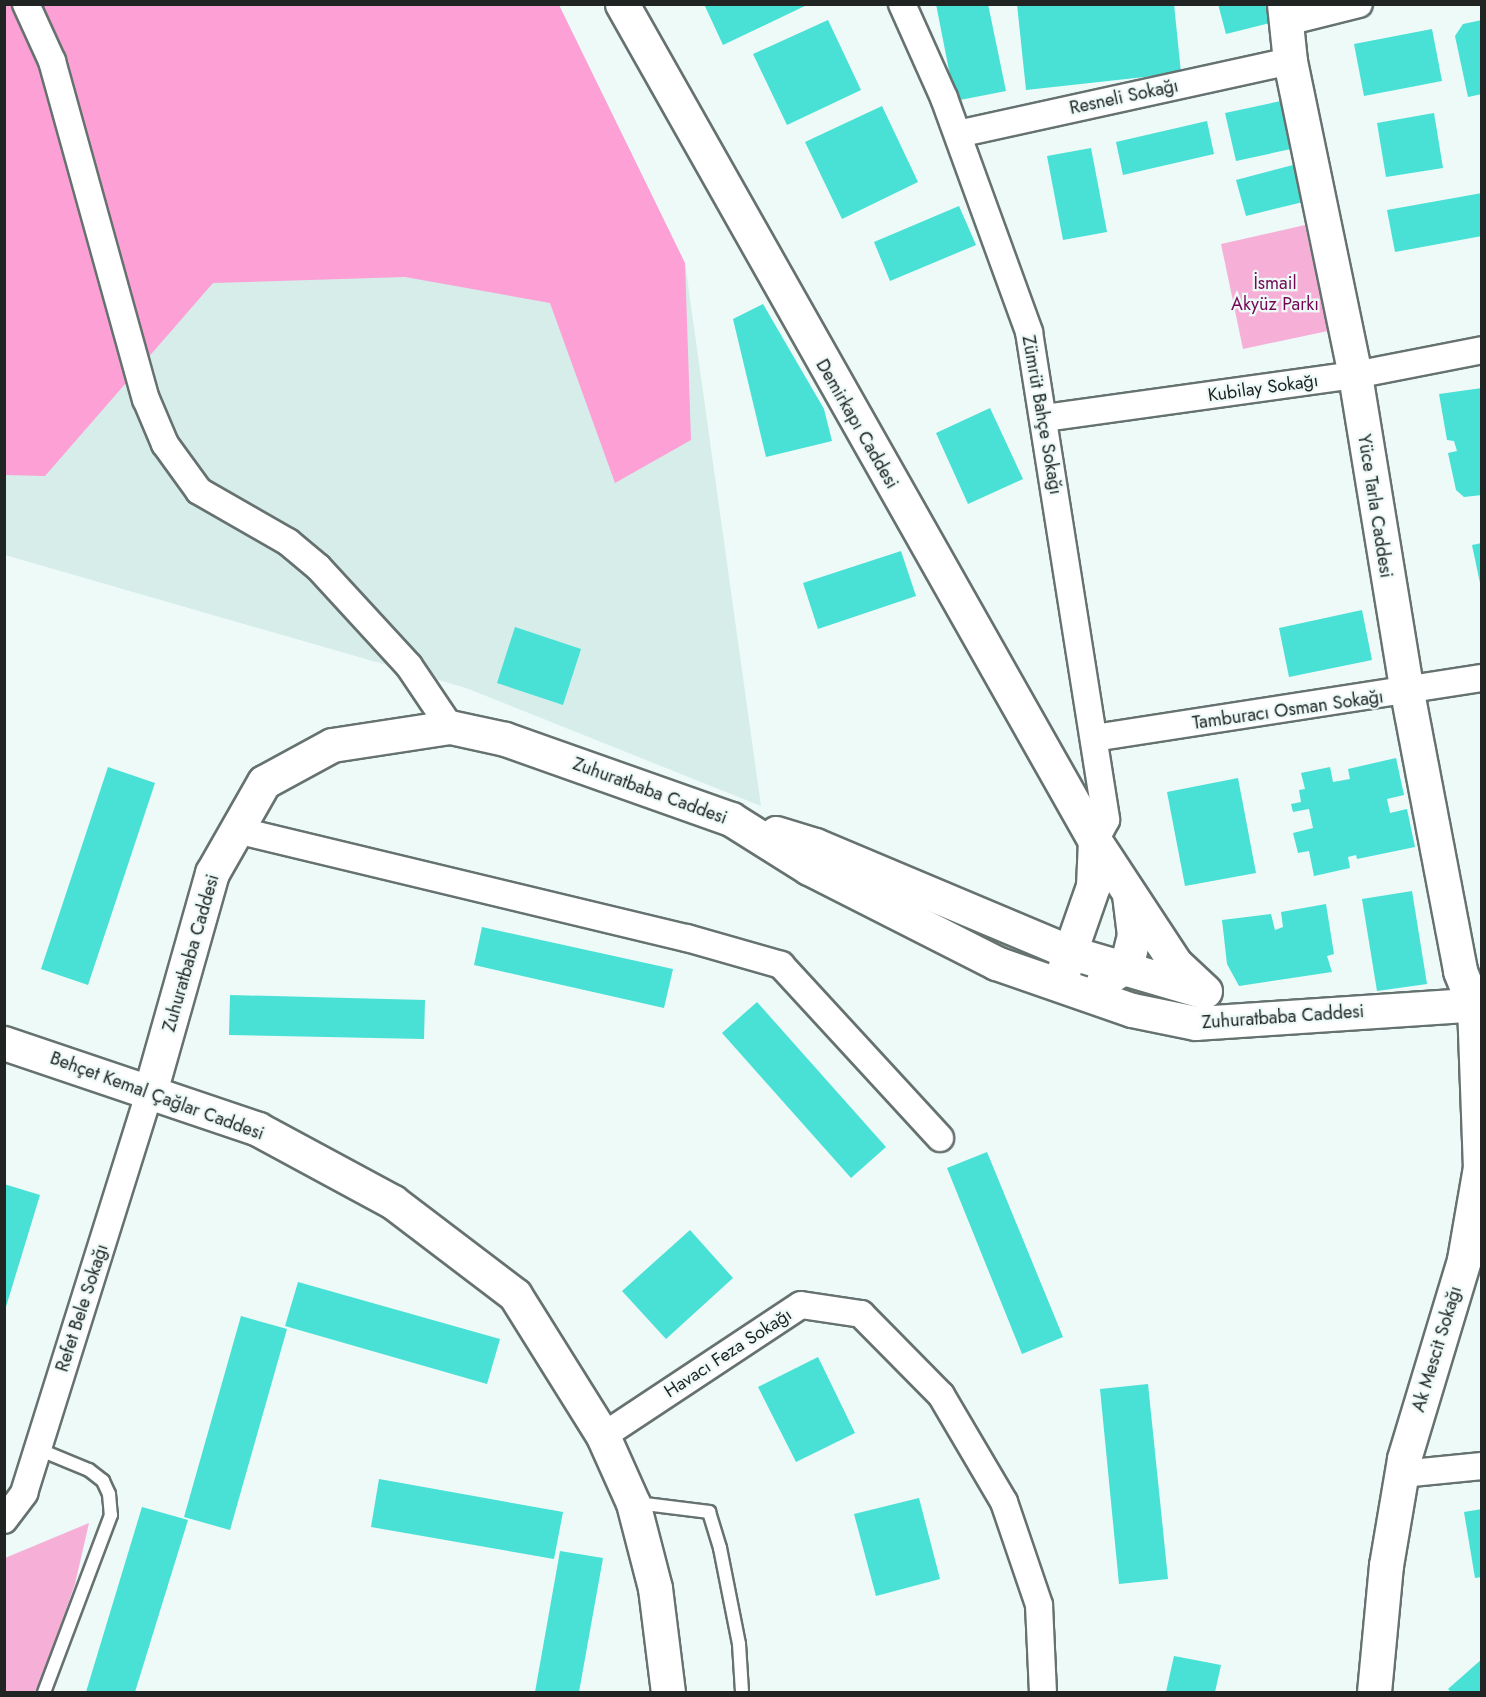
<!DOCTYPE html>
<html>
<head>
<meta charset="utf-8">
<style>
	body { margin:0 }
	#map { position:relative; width:1486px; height:1697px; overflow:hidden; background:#edfaf8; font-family:Jost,sans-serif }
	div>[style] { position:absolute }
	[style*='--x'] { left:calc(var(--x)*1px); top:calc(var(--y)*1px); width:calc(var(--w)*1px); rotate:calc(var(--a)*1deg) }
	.built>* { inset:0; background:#d7edea }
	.green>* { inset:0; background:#f6b0d7 }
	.forest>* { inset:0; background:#fca0d5 }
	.building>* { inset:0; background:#49e0d5 }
	.roads { filter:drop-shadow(2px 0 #667270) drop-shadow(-2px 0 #667270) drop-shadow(0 2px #667270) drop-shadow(0 -2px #667270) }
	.lane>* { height:12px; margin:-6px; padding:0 6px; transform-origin:6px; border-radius:6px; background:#fff }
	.street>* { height:26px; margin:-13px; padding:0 13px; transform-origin:13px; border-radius:13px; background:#fff }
	.secondary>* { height:33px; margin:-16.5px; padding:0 16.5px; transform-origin:16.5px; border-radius:16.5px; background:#fff }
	span { translate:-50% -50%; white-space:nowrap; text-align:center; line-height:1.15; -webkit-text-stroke:4.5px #edfaf8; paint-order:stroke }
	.street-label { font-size:18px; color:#202524 }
	.park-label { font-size:18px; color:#750755 }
	.frame { position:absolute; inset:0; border:6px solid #202524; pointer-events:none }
</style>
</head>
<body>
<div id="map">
	<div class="built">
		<i style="clip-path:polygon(4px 5px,559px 5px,685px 263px,761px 806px,466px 688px,5px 555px)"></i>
	</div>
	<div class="green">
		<i style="clip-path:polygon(1305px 225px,1328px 331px,1243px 349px,1221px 244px)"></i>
		<i style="clip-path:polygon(89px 1523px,75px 1584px,37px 1692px,5px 1692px,5px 1558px)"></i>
	</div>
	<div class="forest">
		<i style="clip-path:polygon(5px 5px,559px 5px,685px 263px,691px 440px,615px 483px,550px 303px,405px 277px,213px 283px,45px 476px,5px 475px)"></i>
	</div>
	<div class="building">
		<i style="clip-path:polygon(704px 4px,809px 4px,723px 45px)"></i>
		<i style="clip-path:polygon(936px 4px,988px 4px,1006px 91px,955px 101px)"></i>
		<i style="clip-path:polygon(1017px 4px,1174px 4px,1181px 73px,1026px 90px)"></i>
		<i style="clip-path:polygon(1218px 4px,1265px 4px,1270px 23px,1226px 34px)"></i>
		<i style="clip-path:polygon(828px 20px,861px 90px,787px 125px,753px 54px)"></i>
		<i style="clip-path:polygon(1482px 20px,1482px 94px,1468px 97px,1455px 36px,1463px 24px)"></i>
		<i style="clip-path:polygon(1432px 29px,1442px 81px,1364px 96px,1354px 44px)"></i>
		<i style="clip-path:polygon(1281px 101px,1291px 149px,1236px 161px,1225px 113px)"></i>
		<i style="clip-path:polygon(882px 106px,918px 182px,842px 219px,805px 142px)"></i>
		<i style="clip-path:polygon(1434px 113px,1443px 168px,1386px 177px,1377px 123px)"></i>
		<i style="clip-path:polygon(1207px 121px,1214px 154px,1123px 175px,1116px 142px)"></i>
		<i style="clip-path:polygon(1091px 148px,1107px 232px,1063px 240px,1047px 156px)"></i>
		<i style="clip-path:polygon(1293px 165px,1303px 202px,1246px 216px,1236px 180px)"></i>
		<i style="clip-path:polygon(1482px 193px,1482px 236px,1395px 252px,1387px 210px)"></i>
		<i style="clip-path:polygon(959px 206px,976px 245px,890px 281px,874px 242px)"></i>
		<i style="clip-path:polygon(763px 304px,824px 409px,832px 441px,766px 457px,733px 319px)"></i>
		<i style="clip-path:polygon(1482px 388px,1482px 495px,1464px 497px,1456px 490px,1448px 453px,1457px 451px,1454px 441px,1447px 440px,1439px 394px)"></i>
		<i style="clip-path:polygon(990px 408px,1023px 479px,968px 504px,936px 433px)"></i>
		<i style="clip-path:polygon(1482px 543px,1482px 583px,1480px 583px,1472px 545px)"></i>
		<i style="clip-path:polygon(901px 551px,916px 596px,818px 629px,803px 583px)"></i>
		<i style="clip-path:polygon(1362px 610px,1372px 660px,1289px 677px,1279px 628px)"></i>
		<i style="clip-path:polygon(515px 627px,581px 649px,563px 705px,497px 683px)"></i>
		<i style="clip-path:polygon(1396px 758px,1404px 795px,1387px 799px,1390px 813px,1407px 809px,1415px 847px,1357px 859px,1356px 855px,1348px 857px,1350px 868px,1314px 876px,1309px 851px,1298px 853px,1293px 833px,1313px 828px,1309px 809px,1293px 812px,1291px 804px,1301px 802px,1299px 790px,1305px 789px,1301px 773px,1330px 767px,1333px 782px,1350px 779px,1348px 769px)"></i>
		<i style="clip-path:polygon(108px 767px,155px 783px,88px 985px,41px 969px)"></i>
		<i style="clip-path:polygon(1238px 778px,1256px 873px,1185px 886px,1167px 792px)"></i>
		<i style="clip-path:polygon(1412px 891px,1427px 984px,1377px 991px,1362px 899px)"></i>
		<i style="clip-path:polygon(1326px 904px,1334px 954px,1327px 956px,1332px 972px,1239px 986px,1227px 964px,1222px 920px,1271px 914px,1275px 930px,1283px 927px,1281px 912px)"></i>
		<i style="clip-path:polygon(482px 927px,673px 969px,664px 1008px,474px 965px)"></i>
		<i style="clip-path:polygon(230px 995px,425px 1000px,424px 1039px,229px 1035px)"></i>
		<i style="clip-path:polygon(757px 1002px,886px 1147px,851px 1178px,722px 1033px)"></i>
		<i style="clip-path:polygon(987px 1152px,1063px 1337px,1022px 1354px,947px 1168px)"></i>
		<i style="clip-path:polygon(4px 1184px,40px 1195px,5px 1310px,4px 1310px)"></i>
		<i style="clip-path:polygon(690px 1230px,733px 1278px,666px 1339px,622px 1291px)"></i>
		<i style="clip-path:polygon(298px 1282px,500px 1339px,487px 1384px,285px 1326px)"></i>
		<i style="clip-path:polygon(241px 1316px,287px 1329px,230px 1530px,184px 1517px)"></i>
		<i style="clip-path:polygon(818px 1357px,855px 1433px,796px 1462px,758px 1387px)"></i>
		<i style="clip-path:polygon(1148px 1384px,1168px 1579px,1119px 1584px,1100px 1389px)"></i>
		<i style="clip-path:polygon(379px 1479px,563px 1512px,554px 1559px,371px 1527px)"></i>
		<i style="clip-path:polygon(919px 1498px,940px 1579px,876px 1596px,854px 1514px)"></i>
		<i style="clip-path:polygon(142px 1507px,188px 1520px,135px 1692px,86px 1692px)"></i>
		<i style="clip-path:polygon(1482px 1509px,1482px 1577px,1475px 1578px,1464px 1512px)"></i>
		<i style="clip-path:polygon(560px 1551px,603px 1558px,579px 1692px,535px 1692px)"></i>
		<i style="clip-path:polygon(1174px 1656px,1221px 1665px,1215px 1692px,1166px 1692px)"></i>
		<i style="clip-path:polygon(1482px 1659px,1482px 1692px,1451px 1692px,1448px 1689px)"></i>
	</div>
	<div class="roads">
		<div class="lane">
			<i style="--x:38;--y:1449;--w:55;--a:22.4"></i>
			<i style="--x:89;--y:1470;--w:18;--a:38"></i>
			<i style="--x:103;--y:1481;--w:14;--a:65"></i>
			<i style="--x:109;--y:1494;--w:21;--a:85"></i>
			<i style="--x:111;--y:1515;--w:189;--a:110.7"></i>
			<i style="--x:637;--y:1503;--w:73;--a:7.1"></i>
			<i style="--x:709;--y:1512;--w:38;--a:73"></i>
			<i style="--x:720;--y:1548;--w:98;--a:78.8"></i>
			<i style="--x:739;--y:1644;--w:48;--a:86.4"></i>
		</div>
		<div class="street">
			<i style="--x:26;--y:4;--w:63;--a:65.5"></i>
			<i style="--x:52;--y:61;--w:351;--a:74.5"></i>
			<i style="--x:146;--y:399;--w:49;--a:67.1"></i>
			<i style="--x:165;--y:444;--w:58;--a:54.1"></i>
			<i style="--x:199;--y:491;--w:103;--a:29.8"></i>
			<i style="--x:288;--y:542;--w:39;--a:40"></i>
			<i style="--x:318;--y:567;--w:134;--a:47.4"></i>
			<i style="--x:409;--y:666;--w:73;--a:56.1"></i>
			<i style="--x:902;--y:4;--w:103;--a:65.9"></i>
			<i style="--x:944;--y:98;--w:249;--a:70"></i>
			<i style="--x:1029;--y:332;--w:494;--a:81"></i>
			<i style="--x:1106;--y:820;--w:24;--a:118"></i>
			<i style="--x:1287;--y:22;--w:74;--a:-14"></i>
			<i style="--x:958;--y:134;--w:340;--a:-12.4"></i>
			<i style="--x:1044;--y:418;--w:314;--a:-7.9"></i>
			<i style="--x:1355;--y:375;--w:129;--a:-11.1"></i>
			<i style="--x:1094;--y:738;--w:393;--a:-8.8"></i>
			<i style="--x:236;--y:830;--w:464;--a:13.5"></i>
			<i style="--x:687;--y:938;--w:98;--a:16"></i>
			<i style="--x:781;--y:965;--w:235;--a:47.4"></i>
			<i style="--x:603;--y:1436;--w:237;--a:-33.5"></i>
			<i style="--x:801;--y:1305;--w:61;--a:8.5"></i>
			<i style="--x:861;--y:1314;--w:114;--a:45.4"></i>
			<i style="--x:941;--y:1395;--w:124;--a:59.5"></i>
			<i style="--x:1004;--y:1502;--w:109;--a:71.2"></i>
			<i style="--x:1039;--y:1605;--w:87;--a:87.4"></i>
			<i style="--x:1402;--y:1474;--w:80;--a:-5.7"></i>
			<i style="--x:4;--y:1520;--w:34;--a:-53"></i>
			<i style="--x:24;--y:1493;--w:420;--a:-72.6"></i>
		</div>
		<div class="secondary">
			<i style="--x:622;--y:4;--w:961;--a:60.53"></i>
			<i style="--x:1095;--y:841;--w:146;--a:56.7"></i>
			<i style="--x:1175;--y:963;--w:41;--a:43"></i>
			<i style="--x:1284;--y:4;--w:57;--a:84"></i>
			<i style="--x:1290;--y:61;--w:321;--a:78.3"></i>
			<i style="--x:1355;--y:375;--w:321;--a:80.7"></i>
			<i style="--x:1407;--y:692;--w:284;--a:79.2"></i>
			<i style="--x:1460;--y:971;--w:37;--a:68"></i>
			<i style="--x:1474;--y:1005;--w:162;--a:87.9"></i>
			<i style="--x:1480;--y:1167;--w:94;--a:99.8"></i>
			<i style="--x:1464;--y:1260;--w:208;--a:106.8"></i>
			<i style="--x:1404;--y:1459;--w:108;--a:99.6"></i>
			<i style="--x:1386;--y:1565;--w:128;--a:95.4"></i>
			<i style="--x:776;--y:833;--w:41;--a:17.1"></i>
			<i style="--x:815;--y:845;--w:279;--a:22.8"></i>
			<i style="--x:1072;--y:953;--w:135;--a:16.3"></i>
			<i style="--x:1063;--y:972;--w:91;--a:-70.8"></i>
			<i style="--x:1093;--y:886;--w:45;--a:-87.5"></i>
			<i style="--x:1103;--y:981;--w:22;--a:-34"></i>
			<i style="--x:1121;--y:969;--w:16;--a:-60"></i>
			<i style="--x:1129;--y:955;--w:21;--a:-76"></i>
			<i style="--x:1134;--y:935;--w:39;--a:-97"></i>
			<i style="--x:4;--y:1043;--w:268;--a:18.7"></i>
			<i style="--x:258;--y:1129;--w:153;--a:28.4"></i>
			<i style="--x:393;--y:1202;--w:153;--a:37.3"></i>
			<i style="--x:515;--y:1295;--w:166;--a:58"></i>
			<i style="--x:603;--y:1436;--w:73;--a:65.9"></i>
			<i style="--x:633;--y:1503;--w:88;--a:75.5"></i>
			<i style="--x:655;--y:1588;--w:105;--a:82.9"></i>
			<i style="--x:150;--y:1092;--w:228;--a:-74.2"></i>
			<i style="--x:212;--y:873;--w:105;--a:-60.3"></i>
			<i style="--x:264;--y:782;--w:77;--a:-28.6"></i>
			<i style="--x:332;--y:745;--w:119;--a:-8.7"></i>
			<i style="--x:450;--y:727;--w:56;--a:12.3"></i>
			<i style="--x:505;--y:739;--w:240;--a:19.5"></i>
			<i style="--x:731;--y:819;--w:92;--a:32.1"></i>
			<i style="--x:809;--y:868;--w:210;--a:26.9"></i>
			<i style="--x:996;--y:963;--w:144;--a:19.1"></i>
			<i style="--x:1132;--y:1010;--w:65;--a:11.5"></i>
			<i style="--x:1196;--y:1023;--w:287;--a:-3.8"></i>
		</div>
	</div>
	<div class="street-label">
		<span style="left:1124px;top:97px;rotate:-12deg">Resneli Sokağı</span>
		<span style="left:1263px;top:388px;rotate:-8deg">Kubilay Sokağı</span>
		<span style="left:1042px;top:415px;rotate:80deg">Zümrüt Bahçe Sokağı</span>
		<span style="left:857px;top:424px;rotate:60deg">Demirkapı Caddesi</span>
		<span style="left:1375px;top:506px;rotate:81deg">Yüce Tarla Caddesi</span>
		<span style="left:1288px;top:710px;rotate:-8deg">Tamburacı Osman Sokağı</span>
		<span style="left:650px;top:791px;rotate:20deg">Zuhuratbaba Caddesi</span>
		<span style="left:191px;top:953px;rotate:-74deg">Zuhuratbaba Caddesi</span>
		<span style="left:1283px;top:1017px;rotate:-4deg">Zuhuratbaba Caddesi</span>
		<span style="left:157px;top:1096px;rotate:20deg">Behçet Kemal Çağlar Caddesi</span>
		<span style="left:82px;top:1308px;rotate:-72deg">Refet Bele Sokağı</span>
		<span style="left:1437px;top:1349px;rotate:-73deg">Ak Mescit Sokağı</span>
		<span style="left:728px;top:1353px;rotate:-33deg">Havacı Feza Sokağı</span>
	</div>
	<div class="park-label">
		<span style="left:1275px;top:294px">İsmail<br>Akyüz Parkı</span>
	</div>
	<div class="frame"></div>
</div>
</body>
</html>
